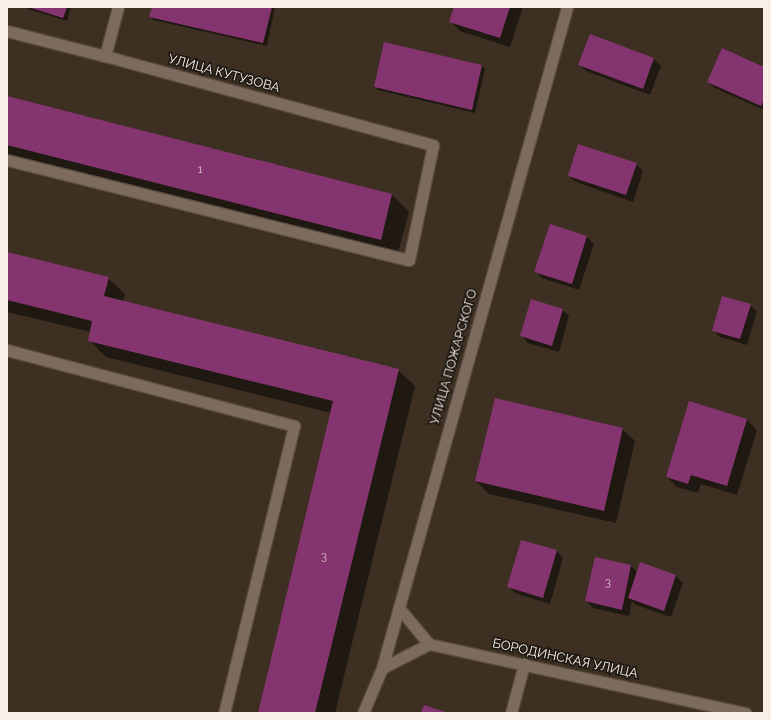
<!DOCTYPE html>
<html>
<head>
<meta charset="utf-8">
<style>
	body { margin:0 }
	#map { position:relative; width:771px; height:720px; overflow:hidden; background:#3d2f22; font-family:Raleway,sans-serif }
	div>[style] { position:absolute }
	[style*='--x'] { left:calc(var(--x)*1px); top:calc(var(--y)*1px); width:calc(var(--w)*1px); rotate:calc(var(--a)*1deg) }
	.shadow>* { inset:0; background:#0007 }
	.building>* { inset:0; background:#84356f }
	.roads { filter:drop-shadow(1px 0 #574b40) drop-shadow(-1px 0 #574b40) drop-shadow(0 1px #574b40) drop-shadow(0 -1px #574b40) }
	.service>* { height:11px; margin:-5.5px; padding:0 5.5px; transform-origin:5.5px; border-radius:5.5px; background:#7d6c5e }
	.minor>* { height:11px; margin:-5.5px; padding:0 5.5px; transform-origin:5.5px; border-radius:5.5px; background:#7d6c5e }
	span { translate:-50% -50%; white-space:nowrap; text-align:center; line-height:1.15; -webkit-text-stroke:3.5px #1f1913; paint-order:stroke }
	.number-label { font-size:11px; color:#dcc0c9 }
	.number-label span { -webkit-text-stroke-width:0 }
	.street-label { font-size:13px; color:#f9efe7 }
	.frame { position:absolute; inset:0; border:8px solid #f9efe7; pointer-events:none }
</style>
</head>
<body>
<div id="map">
	<div class="shadow">
		<i style="clip-path:polygon(26px 7px,71px 7px,67px 21px,28px 9px)"></i>
		<i style="clip-path:polygon(153px 7px,275px 7px,267px 46px,154px 20px,150px 17px)"></i>
		<i style="clip-path:polygon(455px 7px,523px 7px,510px 47px,460px 31px,450px 21px)"></i>
		<i style="clip-path:polygon(654px 59px,661px 66px,650px 95px,586px 71px,579px 64px)"></i>
		<i style="clip-path:polygon(482px 65px,485px 69px,475px 113px,378px 90px,375px 87px)"></i>
		<i style="clip-path:polygon(764px 68px,764px 110px,715px 88px,708px 82px)"></i>
		<i style="clip-path:polygon(7px 97px,392px 195px,409px 212px,397px 256px,7px 157px)"></i>
		<i style="clip-path:polygon(636px 164px,643px 171px,633px 202px,576px 182px,569px 176px)"></i>
		<i style="clip-path:polygon(550px 225px,587px 237px,594px 244px,579px 290px,542px 278px,536px 272px)"></i>
		<i style="clip-path:polygon(7px 253px,108px 278px,125px 294px,123px 302px,398px 370px,415px 386px,335px 713px,259px 713px,332px 413px,106px 357px,89px 340px,91px 332px,7px 312px)"></i>
		<i style="clip-path:polygon(750px 305px,757px 311px,747px 345px,720px 337px,713px 330px)"></i>
		<i style="clip-path:polygon(563px 310px,569px 316px,559px 352px,528px 343px,522px 336px)"></i>
		<i style="clip-path:polygon(690px 402px,747px 420px,757px 430px,737px 495px,701px 484px,698px 493px,677px 487px,667px 477px)"></i>
		<i style="clip-path:polygon(622px 429px,635px 441px,616px 523px,489px 494px,476px 481px)"></i>
		<i style="clip-path:polygon(557px 551px,563px 558px,550px 604px,515px 593px,508px 586px)"></i>
		<i style="clip-path:polygon(595px 558px,631px 566px,638px 573px,641px 564px,676px 576px,683px 583px,671px 617px,636px 605px,632px 601px,629px 616px,593px 608px,586px 601px)"></i>
	</div>
	<div class="building">
		<i style="clip-path:polygon(28px 7px,67px 7px,63px 18px)"></i>
		<i style="clip-path:polygon(152px 7px,272px 7px,263px 43px,149px 17px)"></i>
		<i style="clip-path:polygon(454px 7px,510px 7px,500px 38px,449px 22px)"></i>
		<i style="clip-path:polygon(590px 34px,654px 58px,643px 89px,578px 65px)"></i>
		<i style="clip-path:polygon(384px 42px,482px 65px,472px 110px,374px 87px)"></i>
		<i style="clip-path:polygon(722px 48px,764px 67px,764px 100px,761px 106px,707px 82px)"></i>
		<i style="clip-path:polygon(7px 96px,392px 194px,381px 240px,7px 145px)"></i>
		<i style="clip-path:polygon(578px 144px,637px 163px,626px 195px,568px 176px)"></i>
		<i style="clip-path:polygon(550px 224px,587px 236px,572px 284px,534px 272px)"></i>
		<i style="clip-path:polygon(7px 252px,109px 277px,104px 296px,399px 369px,315px 713px,258px 713px,333px 401px,88px 341px,92px 321px,7px 300px)"></i>
		<i style="clip-path:polygon(722px 296px,751px 304px,740px 339px,712px 331px)"></i>
		<i style="clip-path:polygon(531px 299px,563px 309px,552px 346px,520px 336px)"></i>
		<i style="clip-path:polygon(495px 398px,623px 428px,604px 511px,475px 481px)"></i>
		<i style="clip-path:polygon(689px 401px,747px 419px,727px 486px,691px 475px,688px 484px,666px 477px)"></i>
		<i style="clip-path:polygon(521px 540px,557px 550px,543px 598px,507px 587px)"></i>
		<i style="clip-path:polygon(595px 557px,631px 565px,622px 610px,585px 601px)"></i>
		<i style="clip-path:polygon(640px 562px,676px 575px,664px 611px,628px 598px)"></i>
		<i style="clip-path:polygon(424px 705px,448px 713px,421px 713px)"></i>
	</div>
	<div class="roads">
		<div class="service">
			<i style="--x:7;--y:160;--w:414;--a:14"></i>
			<i style="--x:409;--y:260;--w:117;--a:-78.2"></i>
			<i style="--x:7;--y:350;--w:297;--a:14.8"></i>
			<i style="--x:294;--y:426;--w:295;--a:103.7"></i>
		</div>
		<div class="minor">
			<i style="--x:7;--y:31;--w:101;--a:14.3"></i>
			<i style="--x:105;--y:56;--w:340;--a:15.2"></i>
			<i style="--x:105;--y:56;--w:51;--a:-75.1"></i>
			<i style="--x:399;--y:608;--w:47;--a:50.2"></i>
			<i style="--x:382;--y:668;--w:53;--a:-27.1"></i>
			<i style="--x:429;--y:644;--w:324;--a:12.3"></i>
			<i style="--x:363;--y:713;--w:49;--a:-67.1"></i>
			<i style="--x:382;--y:668;--w:686;--a:-74.36"></i>
			<i style="--x:511;--y:713;--w:51;--a:-75.1"></i>
		</div>
	</div>
	<div class="number-label">
		<span style="left:200px;top:170px">1</span>
		<span style="left:324px;top:557px">3</span>
		<span style="left:608px;top:583px">3</span>
	</div>
	<div class="street-label">
		<span style="left:224px;top:74px;rotate:15deg">УЛИЦА КУТУЗОВА</span>
		<span style="left:454px;top:357px;rotate:-74deg">УЛИЦА ПОЖАРСКОГО</span>
		<span style="left:565px;top:659px;rotate:12deg">БОРОДИНСКАЯ УЛИЦА</span>
	</div>
	<div class="frame"></div>
</div>
</body>
</html>
